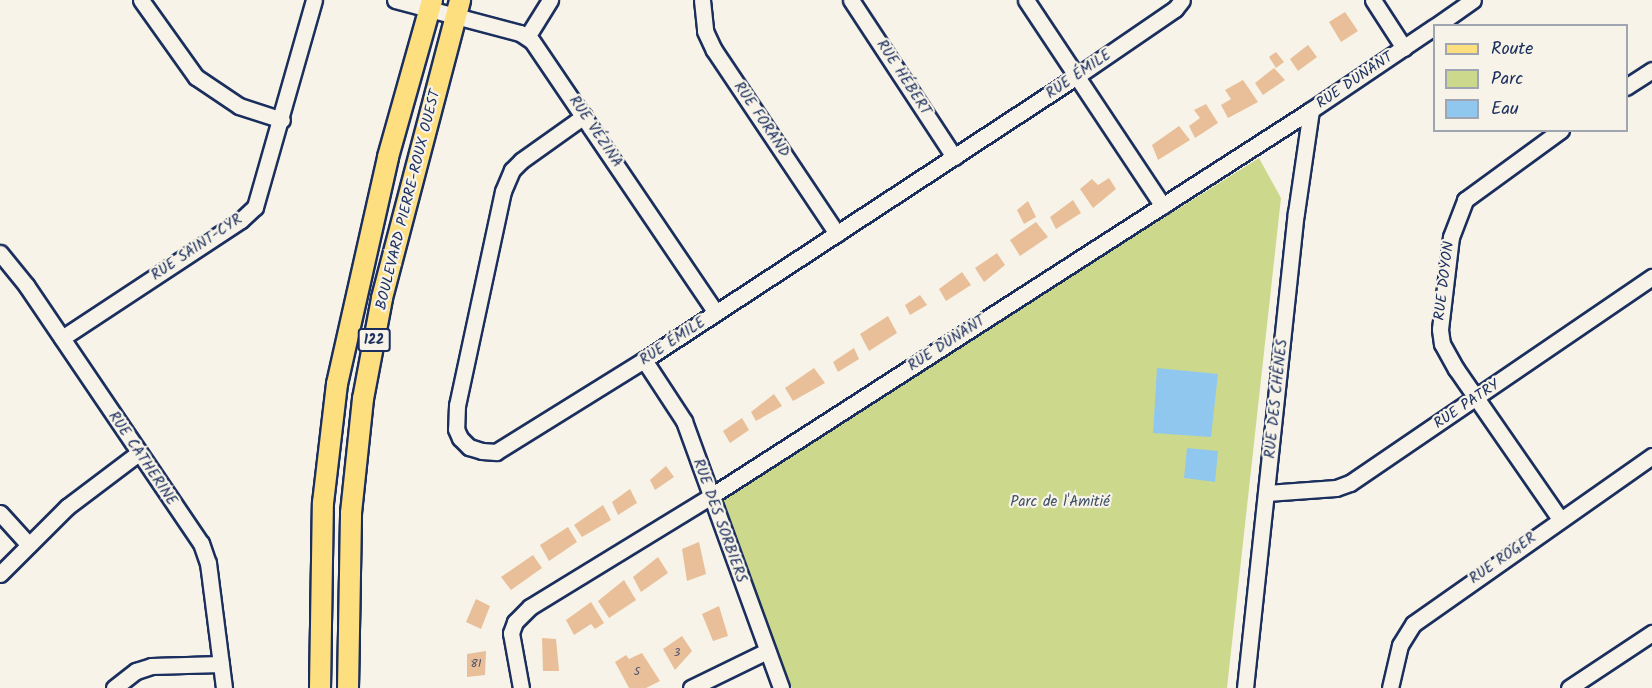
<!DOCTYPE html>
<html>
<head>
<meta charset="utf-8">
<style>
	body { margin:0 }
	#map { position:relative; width:1652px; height:688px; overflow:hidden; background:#f7f3e8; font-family:Kalam,sans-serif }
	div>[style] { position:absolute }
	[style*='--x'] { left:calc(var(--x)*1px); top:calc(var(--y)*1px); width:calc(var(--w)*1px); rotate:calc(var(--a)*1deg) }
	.green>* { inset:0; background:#ccd98c }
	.water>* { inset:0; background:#90c7ee }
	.building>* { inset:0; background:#e8bf98 }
	.roads { filter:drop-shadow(2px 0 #1b2f5e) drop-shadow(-2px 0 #1b2f5e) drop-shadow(0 2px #1b2f5e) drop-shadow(0 -2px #1b2f5e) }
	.minor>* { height:15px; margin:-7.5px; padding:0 7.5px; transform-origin:7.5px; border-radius:7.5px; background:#f7f3e8 }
	.major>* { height:20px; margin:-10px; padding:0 10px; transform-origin:10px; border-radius:10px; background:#fedf80 }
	span { translate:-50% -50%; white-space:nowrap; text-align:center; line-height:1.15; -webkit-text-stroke:4.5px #f7f3e8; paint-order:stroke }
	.number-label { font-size:12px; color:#4e536c }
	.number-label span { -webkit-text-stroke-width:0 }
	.shield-label span { padding:2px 4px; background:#f7f3e8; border:2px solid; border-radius:4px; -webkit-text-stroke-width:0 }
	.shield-label { font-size:14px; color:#1b2f5e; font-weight:700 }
	.street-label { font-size:15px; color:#1b2f5e }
	.park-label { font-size:15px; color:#3e5167 }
	.legend { position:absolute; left:1433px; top:24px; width:195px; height:108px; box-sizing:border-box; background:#f7f3e8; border:2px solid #9fa5b1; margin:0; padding:8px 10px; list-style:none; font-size:18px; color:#1b2f5e }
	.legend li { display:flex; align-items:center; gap:12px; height:30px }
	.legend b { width:30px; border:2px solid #9fa5b1 }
</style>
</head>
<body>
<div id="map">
	<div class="green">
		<i style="clip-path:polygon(1259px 158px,1281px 198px,1227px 688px,792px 688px,718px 498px)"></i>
	</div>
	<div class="water">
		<i style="clip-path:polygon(1157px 368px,1218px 374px,1211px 437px,1153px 433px)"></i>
		<i style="clip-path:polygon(1187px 448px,1218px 451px,1215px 482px,1184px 478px)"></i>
	</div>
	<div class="building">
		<i style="clip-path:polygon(1345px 12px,1358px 31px,1341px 42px,1329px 22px)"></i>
		<i style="clip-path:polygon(1308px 45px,1317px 57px,1298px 71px,1290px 59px)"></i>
		<i style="clip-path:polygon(1276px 52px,1284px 62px,1276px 68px,1269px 57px)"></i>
		<i style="clip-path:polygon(1274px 68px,1285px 80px,1263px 95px,1255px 83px)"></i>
		<i style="clip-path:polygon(1243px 80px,1258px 102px,1228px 118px,1221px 105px,1231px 99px,1225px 90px)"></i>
		<i style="clip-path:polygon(1206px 104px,1218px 123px,1195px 138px,1189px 126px,1200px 118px,1194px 110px)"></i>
		<i style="clip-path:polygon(1179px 126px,1190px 140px,1158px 160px,1152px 145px)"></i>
		<i style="clip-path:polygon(1109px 178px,1116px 189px,1093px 208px,1080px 189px,1092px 179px,1098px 185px)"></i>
		<i style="clip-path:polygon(1073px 200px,1081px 213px,1056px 229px,1050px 217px)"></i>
		<i style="clip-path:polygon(1028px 201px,1036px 217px,1024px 224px,1017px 210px)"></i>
		<i style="clip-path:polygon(1036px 222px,1048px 237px,1020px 256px,1010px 240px)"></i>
		<i style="clip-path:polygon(997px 253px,1005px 265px,984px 282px,975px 268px)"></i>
		<i style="clip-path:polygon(962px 272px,971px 285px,946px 301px,939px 289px)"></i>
		<i style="clip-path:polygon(920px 295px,927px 305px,910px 315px,905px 305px)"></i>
		<i style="clip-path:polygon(888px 316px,897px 333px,869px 351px,860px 334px)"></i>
		<i style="clip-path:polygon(854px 348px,859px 359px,838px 372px,833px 362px)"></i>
		<i style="clip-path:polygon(814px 368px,825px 383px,793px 401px,785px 388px)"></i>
		<i style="clip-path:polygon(774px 394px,782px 406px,756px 421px,751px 412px)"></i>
		<i style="clip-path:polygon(742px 418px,749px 430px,730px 443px,723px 431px)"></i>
		<i style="clip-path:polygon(666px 466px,674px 477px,655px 490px,650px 480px)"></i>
		<i style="clip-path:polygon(630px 489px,637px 503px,618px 515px,612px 502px)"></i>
		<i style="clip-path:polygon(603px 505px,611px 520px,582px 537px,574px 525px)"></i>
		<i style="clip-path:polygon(568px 527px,577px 542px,549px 561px,540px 545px)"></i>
		<i style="clip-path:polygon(699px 542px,706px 574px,687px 581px,682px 549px)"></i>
		<i style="clip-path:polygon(533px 555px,542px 568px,511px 590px,501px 577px)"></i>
		<i style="clip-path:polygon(658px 557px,668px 573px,641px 592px,633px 577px)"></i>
		<i style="clip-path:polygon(624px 580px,636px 600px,609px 618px,598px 601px)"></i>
		<i style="clip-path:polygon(476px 599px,490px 606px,481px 629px,466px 622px)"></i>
		<i style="clip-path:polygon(591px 602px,604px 623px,595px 629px,591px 624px,574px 635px,566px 620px)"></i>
		<i style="clip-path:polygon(719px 606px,728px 636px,713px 641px,702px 614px)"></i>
		<i style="clip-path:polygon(682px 636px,692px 651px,675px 670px,663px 649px)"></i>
		<i style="clip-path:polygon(542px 638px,556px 639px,559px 671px,543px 671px)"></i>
		<i style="clip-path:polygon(486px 651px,485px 675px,467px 677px,467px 654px)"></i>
		<i style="clip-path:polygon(642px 653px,660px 681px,646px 688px,629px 688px,615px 662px,626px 655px,629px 659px)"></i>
	</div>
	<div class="roads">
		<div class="minor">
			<i style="--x:141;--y:0;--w:95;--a:54.5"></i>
			<i style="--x:196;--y:77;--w:52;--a:34"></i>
			<i style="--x:239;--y:106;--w:45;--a:18"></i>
			<i style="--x:395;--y:0;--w:129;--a:14.8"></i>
			<i style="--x:520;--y:33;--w:14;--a:34"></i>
			<i style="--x:532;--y:41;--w:328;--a:55.9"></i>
			<i style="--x:702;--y:0;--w:31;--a:84"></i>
			<i style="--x:705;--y:31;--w:21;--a:65"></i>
			<i style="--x:714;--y:50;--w:221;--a:56.2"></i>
			<i style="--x:851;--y:0;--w:188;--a:56.7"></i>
			<i style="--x:1026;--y:0;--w:247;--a:56.4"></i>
			<i style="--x:1373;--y:0;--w:57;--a:57.1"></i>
			<i style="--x:1436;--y:26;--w:45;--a:-35.1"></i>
			<i style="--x:527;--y:37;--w:44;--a:-58.1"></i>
			<i style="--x:1626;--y:87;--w:31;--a:-33"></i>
			<i style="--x:584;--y:116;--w:77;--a:144.5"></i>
			<i style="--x:521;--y:161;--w:13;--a:135"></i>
			<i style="--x:512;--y:170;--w:23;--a:113"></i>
			<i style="--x:503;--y:191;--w:219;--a:102.1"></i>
			<i style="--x:457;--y:405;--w:24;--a:92"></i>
			<i style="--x:456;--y:429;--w:10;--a:66"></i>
			<i style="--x:460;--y:438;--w:13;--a:45"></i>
			<i style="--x:469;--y:447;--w:14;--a:17"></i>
			<i style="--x:482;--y:451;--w:14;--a:4"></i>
			<i style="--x:496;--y:452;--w:174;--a:-31.9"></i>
			<i style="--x:644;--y:360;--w:518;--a:-33.26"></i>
			<i style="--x:1077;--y:76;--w:119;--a:-34.4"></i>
			<i style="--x:1175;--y:9;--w:11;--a:-52"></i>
			<i style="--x:0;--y:253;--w:41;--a:50.9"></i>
			<i style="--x:26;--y:285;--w:312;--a:55.9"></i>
			<i style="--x:201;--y:543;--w:21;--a:71"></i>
			<i style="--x:208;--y:563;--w:126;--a:82.7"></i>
			<i style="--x:62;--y:338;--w:214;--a:-33.4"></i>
			<i style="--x:241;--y:220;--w:19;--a:-43"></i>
			<i style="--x:255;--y:207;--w:215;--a:-74.1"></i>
			<i style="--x:644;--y:360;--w:73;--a:56.7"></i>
			<i style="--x:684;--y:421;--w:284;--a:70"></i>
			<i style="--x:1267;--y:493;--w:69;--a:-4.1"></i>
			<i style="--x:1336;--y:488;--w:15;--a:-20"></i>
			<i style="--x:1350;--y:483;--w:366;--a:-34.3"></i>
			<i style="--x:0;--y:513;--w:43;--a:47.8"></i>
			<i style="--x:1560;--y:519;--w:183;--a:-124.7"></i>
			<i style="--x:1456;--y:369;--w:29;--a:-119"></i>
			<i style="--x:1442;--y:344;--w:15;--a:-98"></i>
			<i style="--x:1440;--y:329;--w:93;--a:-83.2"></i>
			<i style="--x:1451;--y:237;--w:40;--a:-69"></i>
			<i style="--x:1465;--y:200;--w:119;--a:-36.1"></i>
			<i style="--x:0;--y:574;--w:95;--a:-45"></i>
			<i style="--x:67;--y:507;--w:88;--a:-37.1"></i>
			<i style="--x:114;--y:688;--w:28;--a:-38"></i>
			<i style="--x:136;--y:671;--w:16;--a:-18"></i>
			<i style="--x:151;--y:666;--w:70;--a:-1.6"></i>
			<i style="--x:521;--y:688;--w:56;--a:-100.3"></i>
			<i style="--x:511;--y:633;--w:12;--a:-70"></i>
			<i style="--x:515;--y:622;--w:21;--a:-45"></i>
			<i style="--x:530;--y:607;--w:212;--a:-31.5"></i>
			<i style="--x:711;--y:496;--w:713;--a:-32.75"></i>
			<i style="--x:1311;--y:110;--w:148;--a:-34"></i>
			<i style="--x:691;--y:688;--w:85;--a:-26"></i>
			<i style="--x:1245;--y:688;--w:478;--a:-83.9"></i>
			<i style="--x:1296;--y:213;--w:104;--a:-81.7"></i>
			<i style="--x:1390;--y:688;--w:44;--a:-76.9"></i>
			<i style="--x:1400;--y:645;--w:25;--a:-58"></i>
			<i style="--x:1413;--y:624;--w:292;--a:-35.1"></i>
			<i style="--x:1569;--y:688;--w:100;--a:-33.5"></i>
		</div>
		<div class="major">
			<i style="--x:320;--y:688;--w:185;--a:-89.1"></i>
			<i style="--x:323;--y:503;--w:120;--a:-83.3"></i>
			<i style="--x:337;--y:384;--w:233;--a:-77.3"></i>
			<i style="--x:388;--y:157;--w:163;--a:-74.3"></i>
			<i style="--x:348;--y:688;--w:175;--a:-89"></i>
			<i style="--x:351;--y:513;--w:115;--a:-84"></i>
			<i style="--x:363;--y:399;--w:103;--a:-79.3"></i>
			<i style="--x:382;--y:298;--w:308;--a:-75.3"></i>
		</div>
	</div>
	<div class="number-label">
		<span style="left:677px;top:653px">3</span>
		<span style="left:476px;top:664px">81</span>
		<span style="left:637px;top:672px">5</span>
	</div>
	<div class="shield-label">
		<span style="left:374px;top:340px">122</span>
	</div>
	<div class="street-label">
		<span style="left:1079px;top:75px;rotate:-34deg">RUE ÉMILE</span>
		<span style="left:903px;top:78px;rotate:57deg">RUE HÉBERT</span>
		<span style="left:1355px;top:81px;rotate:-34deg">RUE DUNANT</span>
		<span style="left:761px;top:120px;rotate:56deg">RUE FORAND</span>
		<span style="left:595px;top:132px;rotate:56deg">RUE VÉZINA</span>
		<span style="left:409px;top:200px;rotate:-76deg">BOULEVARD PIERRE-ROUX OUEST</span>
		<span style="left:197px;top:248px;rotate:-34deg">RUE SAINT-CYR</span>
		<span style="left:1445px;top:281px;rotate:-83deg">RUE DOYON</span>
		<span style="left:673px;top:342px;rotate:-33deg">RUE ÉMILE</span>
		<span style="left:947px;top:344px;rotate:-33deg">RUE DUNANT</span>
		<span style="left:1277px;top:399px;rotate:-84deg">RUE DES CHÊNES</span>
		<span style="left:1467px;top:405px;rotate:-34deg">RUE PATRY</span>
		<span style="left:142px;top:459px;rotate:56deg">RUE CATHERINE</span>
		<span style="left:719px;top:521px;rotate:70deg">RUE DES SORBIERS</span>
		<span style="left:1503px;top:559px;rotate:-35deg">RUE ROGER</span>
	</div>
	<div class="park-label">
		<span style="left:1060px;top:503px">Parc de l'Amitié</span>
	</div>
	<ul class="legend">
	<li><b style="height:8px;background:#fedf80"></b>Route</li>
	<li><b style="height:16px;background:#ccd98c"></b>Parc</li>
	<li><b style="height:16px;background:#90c7ee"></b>Eau</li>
	</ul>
</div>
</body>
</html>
